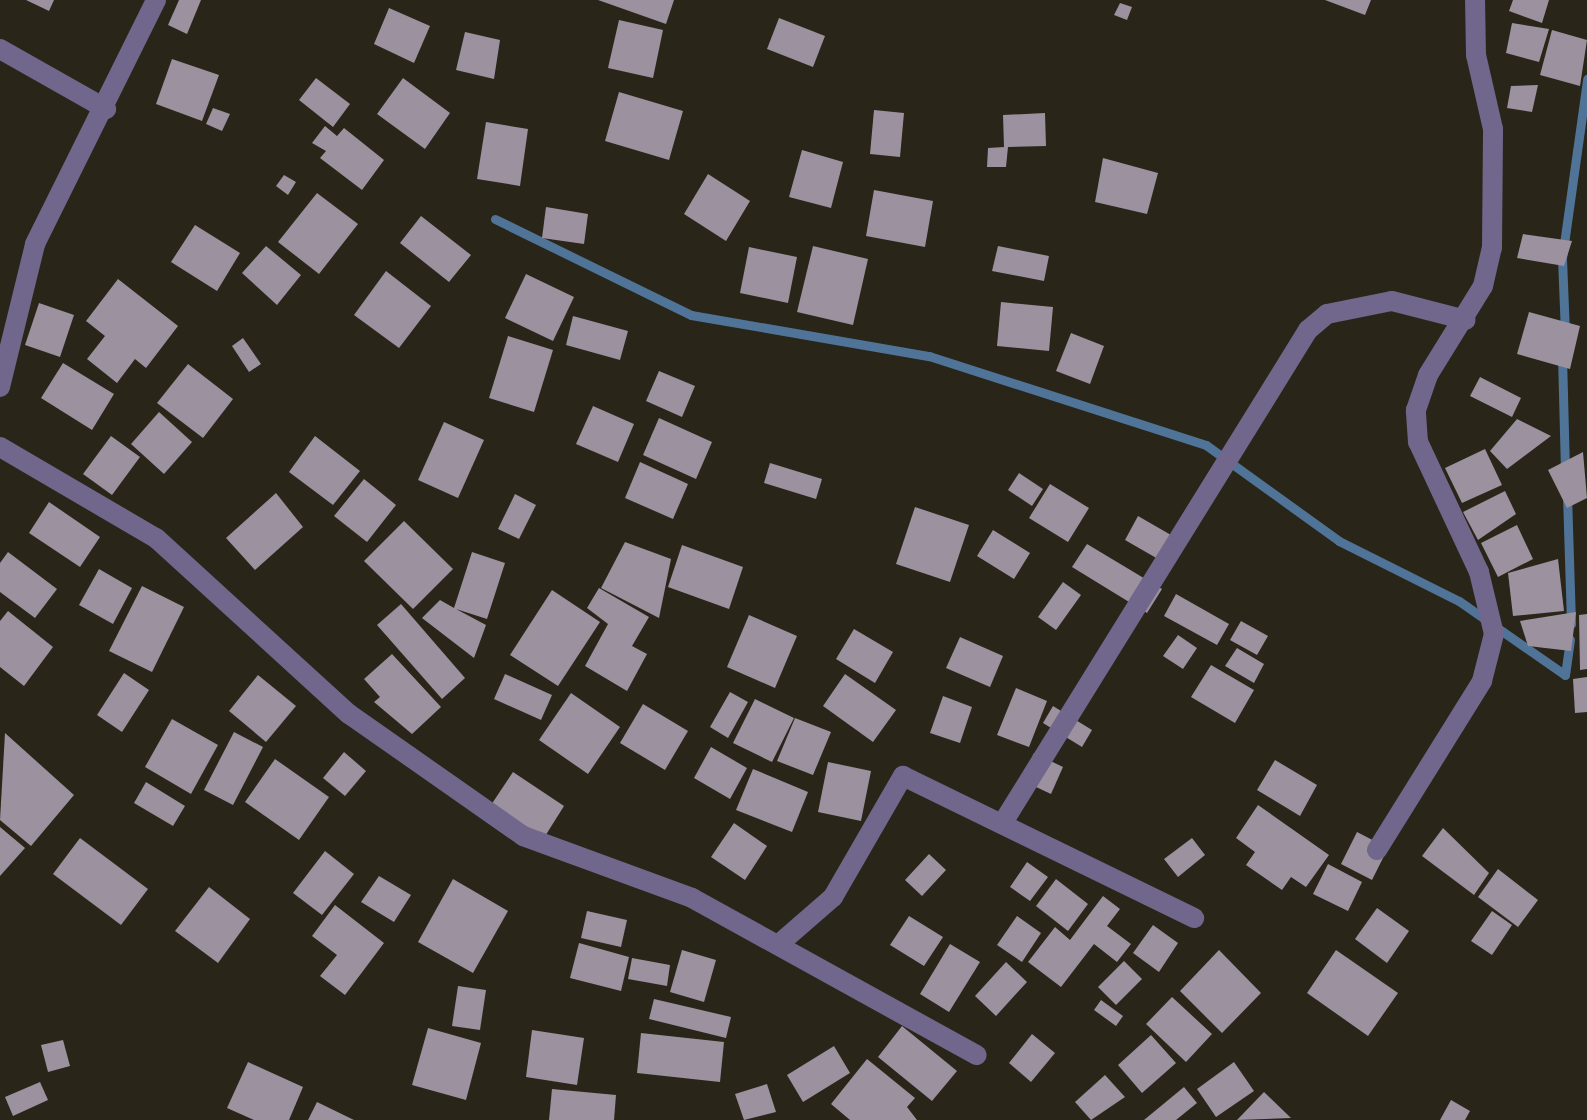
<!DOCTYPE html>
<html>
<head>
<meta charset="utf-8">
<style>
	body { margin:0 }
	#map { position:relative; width:1587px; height:1120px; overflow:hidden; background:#292518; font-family:"Fira Sans Condensed",sans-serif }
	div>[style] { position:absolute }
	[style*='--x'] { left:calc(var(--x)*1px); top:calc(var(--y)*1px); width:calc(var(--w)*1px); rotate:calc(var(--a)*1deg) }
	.stream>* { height:9px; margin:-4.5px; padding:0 4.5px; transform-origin:4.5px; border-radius:4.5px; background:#507498 }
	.building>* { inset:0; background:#9b919f }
	.minor>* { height:20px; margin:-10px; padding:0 10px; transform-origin:10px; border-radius:10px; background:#71668b }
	span { translate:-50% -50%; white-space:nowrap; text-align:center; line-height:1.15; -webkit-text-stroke:8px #100e08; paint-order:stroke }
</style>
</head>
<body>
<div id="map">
	<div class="stream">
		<i style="--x:495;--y:219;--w:218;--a:26.1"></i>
		<i style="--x:691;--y:315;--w:242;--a:9.8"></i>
		<i style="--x:929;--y:356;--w:291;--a:17.8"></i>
		<i style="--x:1206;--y:445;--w:164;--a:35.8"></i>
		<i style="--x:1339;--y:541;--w:134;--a:26.6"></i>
		<i style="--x:1459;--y:601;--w:129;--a:34.9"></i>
		<i style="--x:1565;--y:333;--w:75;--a:-92.3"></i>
		<i style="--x:1562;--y:258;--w:181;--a:-82"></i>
		<i style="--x:1562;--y:356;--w:117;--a:88.5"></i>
		<i style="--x:1567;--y:495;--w:129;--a:88.2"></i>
		<i style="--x:1565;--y:675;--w:36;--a:-82"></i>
	</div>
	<div class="building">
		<i style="clip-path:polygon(26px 0,54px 0,49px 11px)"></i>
		<i style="clip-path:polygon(179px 0,201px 0,187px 34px,168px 25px)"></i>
		<i style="clip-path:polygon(598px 0,674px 0,666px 24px)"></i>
		<i style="clip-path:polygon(1325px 0,1371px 0,1365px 15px)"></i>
		<i style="clip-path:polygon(1513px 0,1549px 0,1542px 23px,1509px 11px)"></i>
		<i style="clip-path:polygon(1120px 3px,1132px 7px,1127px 20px,1114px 15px)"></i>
		<i style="clip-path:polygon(389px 8px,430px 26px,414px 63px,374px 44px)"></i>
		<i style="clip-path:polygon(779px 18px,825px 36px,813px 67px,767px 49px)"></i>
		<i style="clip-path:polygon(619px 20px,663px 30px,653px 78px,608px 68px)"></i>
		<i style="clip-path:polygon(1512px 23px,1549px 29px,1539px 62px,1506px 53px)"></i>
		<i style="clip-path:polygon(1552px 30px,1587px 40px,1580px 86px,1540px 75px)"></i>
		<i style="clip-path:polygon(465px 32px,500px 40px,494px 79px,456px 70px)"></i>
		<i style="clip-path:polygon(172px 59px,219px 75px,202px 121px,156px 104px)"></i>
		<i style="clip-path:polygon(316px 78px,350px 104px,333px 127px,299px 100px)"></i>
		<i style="clip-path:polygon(403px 78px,450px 113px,425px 149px,377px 114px)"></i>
		<i style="clip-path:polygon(1538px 85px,1532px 112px,1507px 108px,1511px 86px)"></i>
		<i style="clip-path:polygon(619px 92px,683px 111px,669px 160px,605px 141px)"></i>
		<i style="clip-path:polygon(213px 108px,230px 114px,222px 131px,206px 124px)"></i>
		<i style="clip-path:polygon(874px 110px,904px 113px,900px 157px,870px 154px)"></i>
		<i style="clip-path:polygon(1045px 113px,1046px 146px,1008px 147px,1006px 167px,987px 167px,988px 148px,1004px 147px,1003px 115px)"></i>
		<i style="clip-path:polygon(486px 122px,528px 129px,520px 186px,477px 179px)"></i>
		<i style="clip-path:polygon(325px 126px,337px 136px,344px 128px,384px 160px,362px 190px,320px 158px,326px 151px,312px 143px)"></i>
		<i style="clip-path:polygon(802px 150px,843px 162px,831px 208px,789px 197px)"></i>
		<i style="clip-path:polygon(1103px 158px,1158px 173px,1147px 214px,1095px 202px)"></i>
		<i style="clip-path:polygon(708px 174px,750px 201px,726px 241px,684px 214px)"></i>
		<i style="clip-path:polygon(284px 175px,296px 182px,288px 195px,276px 186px)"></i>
		<i style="clip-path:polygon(874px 190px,933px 201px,925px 247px,866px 236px)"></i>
		<i style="clip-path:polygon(317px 193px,358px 224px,319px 274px,278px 242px)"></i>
		<i style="clip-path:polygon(546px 207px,588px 214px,584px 244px,542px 238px)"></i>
		<i style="clip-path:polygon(421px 216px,471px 255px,449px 282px,400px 243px)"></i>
		<i style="clip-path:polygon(195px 225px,240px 253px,217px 291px,171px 262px)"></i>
		<i style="clip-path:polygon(1523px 234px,1572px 241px,1564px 266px,1517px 258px)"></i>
		<i style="clip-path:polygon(266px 246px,301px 275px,277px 305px,242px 273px)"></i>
		<i style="clip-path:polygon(813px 246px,868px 259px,853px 325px,797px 312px)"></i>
		<i style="clip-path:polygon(998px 246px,1049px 256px,1044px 281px,992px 271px)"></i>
		<i style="clip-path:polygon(749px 247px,797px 257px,788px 303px,740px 293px)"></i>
		<i style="clip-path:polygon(386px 271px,431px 306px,399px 348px,354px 315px)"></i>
		<i style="clip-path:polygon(526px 274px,574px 297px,553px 341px,505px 318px)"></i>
		<i style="clip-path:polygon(118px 279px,178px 326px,146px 368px,135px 359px,117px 383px,87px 359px,105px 336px,86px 321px)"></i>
		<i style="clip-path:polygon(1001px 302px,1053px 307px,1049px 351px,997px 346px)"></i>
		<i style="clip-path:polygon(39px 303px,74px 315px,60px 357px,25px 345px)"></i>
		<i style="clip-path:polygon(1529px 312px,1580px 326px,1570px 369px,1517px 354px)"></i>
		<i style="clip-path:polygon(573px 316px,628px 331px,620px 360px,566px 345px)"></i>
		<i style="clip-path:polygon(1071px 333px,1104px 346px,1090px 384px,1056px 371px)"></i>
		<i style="clip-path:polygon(508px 336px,553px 350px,534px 412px,489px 398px)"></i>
		<i style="clip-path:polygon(243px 338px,261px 364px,249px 372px,232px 346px)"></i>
		<i style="clip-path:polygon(63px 363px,114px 394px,92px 430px,41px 398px)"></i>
		<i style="clip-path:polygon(188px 364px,233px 399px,203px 438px,157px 403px)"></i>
		<i style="clip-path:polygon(659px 371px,695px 386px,682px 417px,646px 401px)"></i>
		<i style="clip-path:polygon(1480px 377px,1521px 398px,1512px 417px,1470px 396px)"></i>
		<i style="clip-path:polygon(593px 406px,634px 424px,618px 462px,576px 444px)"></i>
		<i style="clip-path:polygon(159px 412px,192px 442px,164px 474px,131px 444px)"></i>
		<i style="clip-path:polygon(659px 418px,712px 442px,696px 479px,643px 455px)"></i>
		<i style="clip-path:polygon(1517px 419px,1551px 436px,1507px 469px,1490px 451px)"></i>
		<i style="clip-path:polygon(444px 422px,484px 440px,458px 498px,418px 480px)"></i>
		<i style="clip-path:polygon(111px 436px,140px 457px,112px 495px,83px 474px)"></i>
		<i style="clip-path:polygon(315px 436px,360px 471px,333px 505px,289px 472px)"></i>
		<i style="clip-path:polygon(1485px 449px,1502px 485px,1462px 503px,1445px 468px)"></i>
		<i style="clip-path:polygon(1583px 452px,1587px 498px,1567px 508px,1548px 470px)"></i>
		<i style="clip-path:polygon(640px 462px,688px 484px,673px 519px,625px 498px)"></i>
		<i style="clip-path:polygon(770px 463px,822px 479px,816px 499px,764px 483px)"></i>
		<i style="clip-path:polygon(1019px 473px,1043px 489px,1032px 506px,1008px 490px)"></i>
		<i style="clip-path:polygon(364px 479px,396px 505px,367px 542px,334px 516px)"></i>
		<i style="clip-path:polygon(1050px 484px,1089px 508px,1068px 542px,1029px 518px)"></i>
		<i style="clip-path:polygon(1505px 491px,1516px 514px,1478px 540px,1463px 512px)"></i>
		<i style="clip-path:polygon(276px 493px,303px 527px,255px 570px,226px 538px)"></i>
		<i style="clip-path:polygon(515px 494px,536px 505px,519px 539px,498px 529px)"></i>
		<i style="clip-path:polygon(49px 502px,100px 537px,80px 567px,29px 533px)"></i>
		<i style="clip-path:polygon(915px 507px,969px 525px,950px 582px,896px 564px)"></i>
		<i style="clip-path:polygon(1138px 516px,1171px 535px,1158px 559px,1125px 540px)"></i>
		<i style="clip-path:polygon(404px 521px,453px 569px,413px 609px,364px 561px)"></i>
		<i style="clip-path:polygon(1517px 525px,1533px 559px,1498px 577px,1481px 543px)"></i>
		<i style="clip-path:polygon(993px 530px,1030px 553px,1014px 579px,977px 556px)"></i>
		<i style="clip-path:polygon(625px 542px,671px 559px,659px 618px,601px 588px)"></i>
		<i style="clip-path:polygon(1087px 544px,1162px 589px,1147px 613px,1072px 567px)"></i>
		<i style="clip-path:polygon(682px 545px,743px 567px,729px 609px,668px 587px)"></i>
		<i style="clip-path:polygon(8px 552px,57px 589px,35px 618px,0 592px,0 563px)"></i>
		<i style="clip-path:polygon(472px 552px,505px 563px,487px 619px,456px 609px,486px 625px,474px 658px,422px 618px,440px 600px,454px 608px)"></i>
		<i style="clip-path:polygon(1558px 559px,1564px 611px,1513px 616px,1508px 573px)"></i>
		<i style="clip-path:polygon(99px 569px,132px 588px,113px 624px,79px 605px)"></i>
		<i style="clip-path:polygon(1063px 582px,1081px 595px,1056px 630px,1038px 617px)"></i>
		<i style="clip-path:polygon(142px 586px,184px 607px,152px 672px,109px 651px)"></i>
		<i style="clip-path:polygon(599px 588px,649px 617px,632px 646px,647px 654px,627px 691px,585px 666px,608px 624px,587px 608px)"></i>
		<i style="clip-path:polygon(552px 590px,600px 622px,558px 686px,510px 655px)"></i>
		<i style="clip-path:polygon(1176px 594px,1229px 624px,1217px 645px,1164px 616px)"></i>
		<i style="clip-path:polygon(401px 604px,465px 678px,442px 699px,377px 625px)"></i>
		<i style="clip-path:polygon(8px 611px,53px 647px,24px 686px,0 667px,0 621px)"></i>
		<i style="clip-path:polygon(1576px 612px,1571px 651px,1528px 646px,1520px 621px)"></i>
		<i style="clip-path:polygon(1587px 614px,1587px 669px,1580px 670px,1579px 615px)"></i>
		<i style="clip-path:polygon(749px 615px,797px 636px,775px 688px,727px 667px)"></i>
		<i style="clip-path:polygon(1241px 621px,1268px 636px,1257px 655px,1230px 640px)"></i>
		<i style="clip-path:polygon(854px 629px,893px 652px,875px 683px,836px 659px)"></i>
		<i style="clip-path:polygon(1178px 635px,1197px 648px,1183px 669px,1163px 656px)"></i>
		<i style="clip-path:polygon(960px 637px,1003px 656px,990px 687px,946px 668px)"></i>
		<i style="clip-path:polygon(1237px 648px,1264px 664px,1254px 683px,1225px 666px)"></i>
		<i style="clip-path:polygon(392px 654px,441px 707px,412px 734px,374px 702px,380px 697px,364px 679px)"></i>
		<i style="clip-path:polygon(1211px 665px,1254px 690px,1235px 723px,1191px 697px)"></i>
		<i style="clip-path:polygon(124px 673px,149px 690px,122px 732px,97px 715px)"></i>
		<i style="clip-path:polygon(505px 674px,552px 695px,541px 720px,494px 699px)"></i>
		<i style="clip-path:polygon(845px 674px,896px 710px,873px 742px,823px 706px)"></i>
		<i style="clip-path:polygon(258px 675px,296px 706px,266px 742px,229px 711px)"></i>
		<i style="clip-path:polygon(1587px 677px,1587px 712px,1575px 713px,1573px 679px)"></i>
		<i style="clip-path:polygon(1016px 688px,1047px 701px,1029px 747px,997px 735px)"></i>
		<i style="clip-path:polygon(730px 692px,748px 702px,728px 738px,710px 727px)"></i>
		<i style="clip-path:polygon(571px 693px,620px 727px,588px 774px,539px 740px)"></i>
		<i style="clip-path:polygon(943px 696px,972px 707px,960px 743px,930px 733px)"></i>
		<i style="clip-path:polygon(755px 699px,794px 718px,772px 762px,733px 743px)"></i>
		<i style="clip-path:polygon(643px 704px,688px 731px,665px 770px,620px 743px)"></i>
		<i style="clip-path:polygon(1053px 706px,1092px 730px,1082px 747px,1043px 723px)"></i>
		<i style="clip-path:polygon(795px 718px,831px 732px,813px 775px,777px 761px)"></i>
		<i style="clip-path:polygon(172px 719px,218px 745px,191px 794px,145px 767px)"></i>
		<i style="clip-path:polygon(234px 732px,263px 747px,233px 805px,204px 790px)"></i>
		<i style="clip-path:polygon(5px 733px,74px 795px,31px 846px,0 820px)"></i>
		<i style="clip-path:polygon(711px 747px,747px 768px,730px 799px,694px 778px)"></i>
		<i style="clip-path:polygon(344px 752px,366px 771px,345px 796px,323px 778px)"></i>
		<i style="clip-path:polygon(1034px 753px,1063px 767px,1051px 794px,1021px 780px)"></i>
		<i style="clip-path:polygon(275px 759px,329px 797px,299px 840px,245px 802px)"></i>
		<i style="clip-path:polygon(1275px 760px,1317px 785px,1300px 816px,1257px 790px)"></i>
		<i style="clip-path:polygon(828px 762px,871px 771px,861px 821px,818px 812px)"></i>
		<i style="clip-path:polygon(753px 769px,808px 792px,792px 832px,736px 810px)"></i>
		<i style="clip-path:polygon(513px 772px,564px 806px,537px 849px,485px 814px)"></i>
		<i style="clip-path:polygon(146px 782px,185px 806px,173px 826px,134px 803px)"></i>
		<i style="clip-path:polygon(1258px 805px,1329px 855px,1306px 887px,1291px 877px,1282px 890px,1246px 865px,1255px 852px,1236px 838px)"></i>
		<i style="clip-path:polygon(734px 823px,767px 846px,745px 880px,711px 857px)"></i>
		<i style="clip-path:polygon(0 827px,25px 848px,0 876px)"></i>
		<i style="clip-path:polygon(1443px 828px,1489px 873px,1474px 895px,1422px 856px)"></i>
		<i style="clip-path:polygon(1357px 832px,1388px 848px,1372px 880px,1341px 864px)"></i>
		<i style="clip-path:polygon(80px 838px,148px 889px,121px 925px,53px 874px)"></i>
		<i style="clip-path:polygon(1192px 838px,1205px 855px,1178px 877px,1164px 859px)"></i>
		<i style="clip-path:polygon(325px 851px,354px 874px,322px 915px,293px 893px)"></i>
		<i style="clip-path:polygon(929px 854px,946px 870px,922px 896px,905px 880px)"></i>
		<i style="clip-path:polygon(1027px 862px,1048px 877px,1030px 901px,1010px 887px)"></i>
		<i style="clip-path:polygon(1328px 864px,1362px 882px,1348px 911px,1313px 894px)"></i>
		<i style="clip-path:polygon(1498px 869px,1538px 900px,1518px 927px,1478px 897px)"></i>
		<i style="clip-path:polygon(379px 876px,411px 895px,394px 922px,361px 902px)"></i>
		<i style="clip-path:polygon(453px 879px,508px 911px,473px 973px,418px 942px)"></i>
		<i style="clip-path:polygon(1056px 879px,1088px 904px,1068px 931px,1036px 906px)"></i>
		<i style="clip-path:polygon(209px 887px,250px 919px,218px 963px,175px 931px)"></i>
		<i style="clip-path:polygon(1103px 896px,1120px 909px,1107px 926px,1131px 944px,1117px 962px,1094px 944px,1061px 987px,1028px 962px,1055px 927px,1070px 940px)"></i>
		<i style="clip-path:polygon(335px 905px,384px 943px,345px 995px,320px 976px,337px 955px,312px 936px)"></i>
		<i style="clip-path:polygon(1377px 908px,1409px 931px,1387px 963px,1355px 939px)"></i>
		<i style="clip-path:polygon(587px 911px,627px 920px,621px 947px,581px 938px)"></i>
		<i style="clip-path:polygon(1492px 911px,1512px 925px,1492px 955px,1471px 941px)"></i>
		<i style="clip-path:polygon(909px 916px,943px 937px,924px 966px,890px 945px)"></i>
		<i style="clip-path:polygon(1017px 916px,1041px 933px,1022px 962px,997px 945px)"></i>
		<i style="clip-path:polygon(1153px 925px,1178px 943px,1159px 972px,1133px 953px)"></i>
		<i style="clip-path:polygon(579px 943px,629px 957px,621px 991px,570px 978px)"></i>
		<i style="clip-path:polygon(950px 944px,980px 962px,949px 1012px,920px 994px)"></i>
		<i style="clip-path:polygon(682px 950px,716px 960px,704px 1002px,670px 992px)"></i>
		<i style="clip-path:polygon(1219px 950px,1261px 993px,1222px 1033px,1180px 991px)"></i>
		<i style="clip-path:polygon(1336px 950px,1398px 993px,1368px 1036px,1307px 993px)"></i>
		<i style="clip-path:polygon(632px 958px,670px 965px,667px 986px,628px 979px)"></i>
		<i style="clip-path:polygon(1124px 961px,1142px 979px,1116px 1005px,1098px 987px)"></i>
		<i style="clip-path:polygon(1006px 962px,1027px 982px,996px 1016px,975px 996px)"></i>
		<i style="clip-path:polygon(458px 986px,486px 990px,480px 1030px,452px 1026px)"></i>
		<i style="clip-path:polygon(1172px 997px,1212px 1034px,1186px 1062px,1146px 1024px)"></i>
		<i style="clip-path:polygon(654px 999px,731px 1017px,726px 1038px,649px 1019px)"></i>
		<i style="clip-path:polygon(1101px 1000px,1123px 1016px,1116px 1026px,1094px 1010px)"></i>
		<i style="clip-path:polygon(902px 1026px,957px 1071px,932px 1101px,878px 1057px)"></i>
		<i style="clip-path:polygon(428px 1028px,481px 1043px,466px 1100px,412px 1085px)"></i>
		<i style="clip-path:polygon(532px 1030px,584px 1038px,577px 1085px,526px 1077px)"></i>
		<i style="clip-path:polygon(641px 1033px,724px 1042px,720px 1082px,637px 1073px)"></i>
		<i style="clip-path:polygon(1032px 1034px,1055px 1053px,1031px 1082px,1009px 1063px)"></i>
		<i style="clip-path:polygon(1151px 1035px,1176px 1063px,1142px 1093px,1118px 1065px)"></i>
		<i style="clip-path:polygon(63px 1040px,70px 1066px,48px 1072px,41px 1045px)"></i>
		<i style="clip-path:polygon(834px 1046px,850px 1073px,803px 1102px,787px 1075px)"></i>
		<i style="clip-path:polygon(867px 1059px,915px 1098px,907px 1107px,917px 1120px,850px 1120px,831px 1104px)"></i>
		<i style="clip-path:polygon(248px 1062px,303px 1087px,289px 1120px,254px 1120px,227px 1108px)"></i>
		<i style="clip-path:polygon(1234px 1062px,1254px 1091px,1216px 1117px,1197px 1089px)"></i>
		<i style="clip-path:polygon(1105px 1075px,1125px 1097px,1091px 1120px,1075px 1102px)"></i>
		<i style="clip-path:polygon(40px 1082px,48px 1100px,13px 1116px,5px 1097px)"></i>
		<i style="clip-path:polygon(767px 1084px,776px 1112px,744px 1120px,735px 1094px)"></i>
		<i style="clip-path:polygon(1184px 1087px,1197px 1103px,1176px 1120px,1144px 1120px)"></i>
		<i style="clip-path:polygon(552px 1089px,616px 1095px,614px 1120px,549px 1120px)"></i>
		<i style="clip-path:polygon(1264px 1092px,1291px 1118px,1237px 1120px)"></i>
		<i style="clip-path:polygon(1451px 1100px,1470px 1111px,1465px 1120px,1440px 1120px)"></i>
		<i style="clip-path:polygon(317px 1102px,354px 1120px,308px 1120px)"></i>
	</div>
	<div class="minor">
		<i style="--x:0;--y:49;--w:122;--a:29.5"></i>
		<i style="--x:0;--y:387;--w:147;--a:-76.2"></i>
		<i style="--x:35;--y:244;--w:272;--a:-63.6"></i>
		<i style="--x:0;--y:447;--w:181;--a:30.3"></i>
		<i style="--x:156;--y:538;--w:261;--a:42.4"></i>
		<i style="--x:349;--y:714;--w:213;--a:35"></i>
		<i style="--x:523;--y:836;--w:180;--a:20.1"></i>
		<i style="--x:692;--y:898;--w:325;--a:28.9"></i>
		<i style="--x:1002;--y:824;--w:581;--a:-58.22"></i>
		<i style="--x:1308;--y:330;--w:25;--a:-40"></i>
		<i style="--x:1327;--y:314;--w:66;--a:-11.3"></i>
		<i style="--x:1392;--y:301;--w:76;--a:14.4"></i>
		<i style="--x:1377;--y:850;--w:199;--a:-58.1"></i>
		<i style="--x:1482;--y:681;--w:49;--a:-75.7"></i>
		<i style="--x:1494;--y:634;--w:64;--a:-103.6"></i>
		<i style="--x:1479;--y:572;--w:144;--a:-115.1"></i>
		<i style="--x:1418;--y:442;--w:32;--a:-94"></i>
		<i style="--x:1416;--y:410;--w:37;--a:-71"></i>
		<i style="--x:1428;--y:375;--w:105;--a:-58.3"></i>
		<i style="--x:1483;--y:286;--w:39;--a:-77"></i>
		<i style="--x:1492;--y:248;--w:119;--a:-89.5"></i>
		<i style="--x:1493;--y:129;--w:76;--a:-102.9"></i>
		<i style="--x:1476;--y:55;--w:55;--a:-91"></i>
		<i style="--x:779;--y:944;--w:72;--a:-41"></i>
		<i style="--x:833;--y:897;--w:140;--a:-60"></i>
		<i style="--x:903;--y:776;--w:324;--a:26"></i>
	</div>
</div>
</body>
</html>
